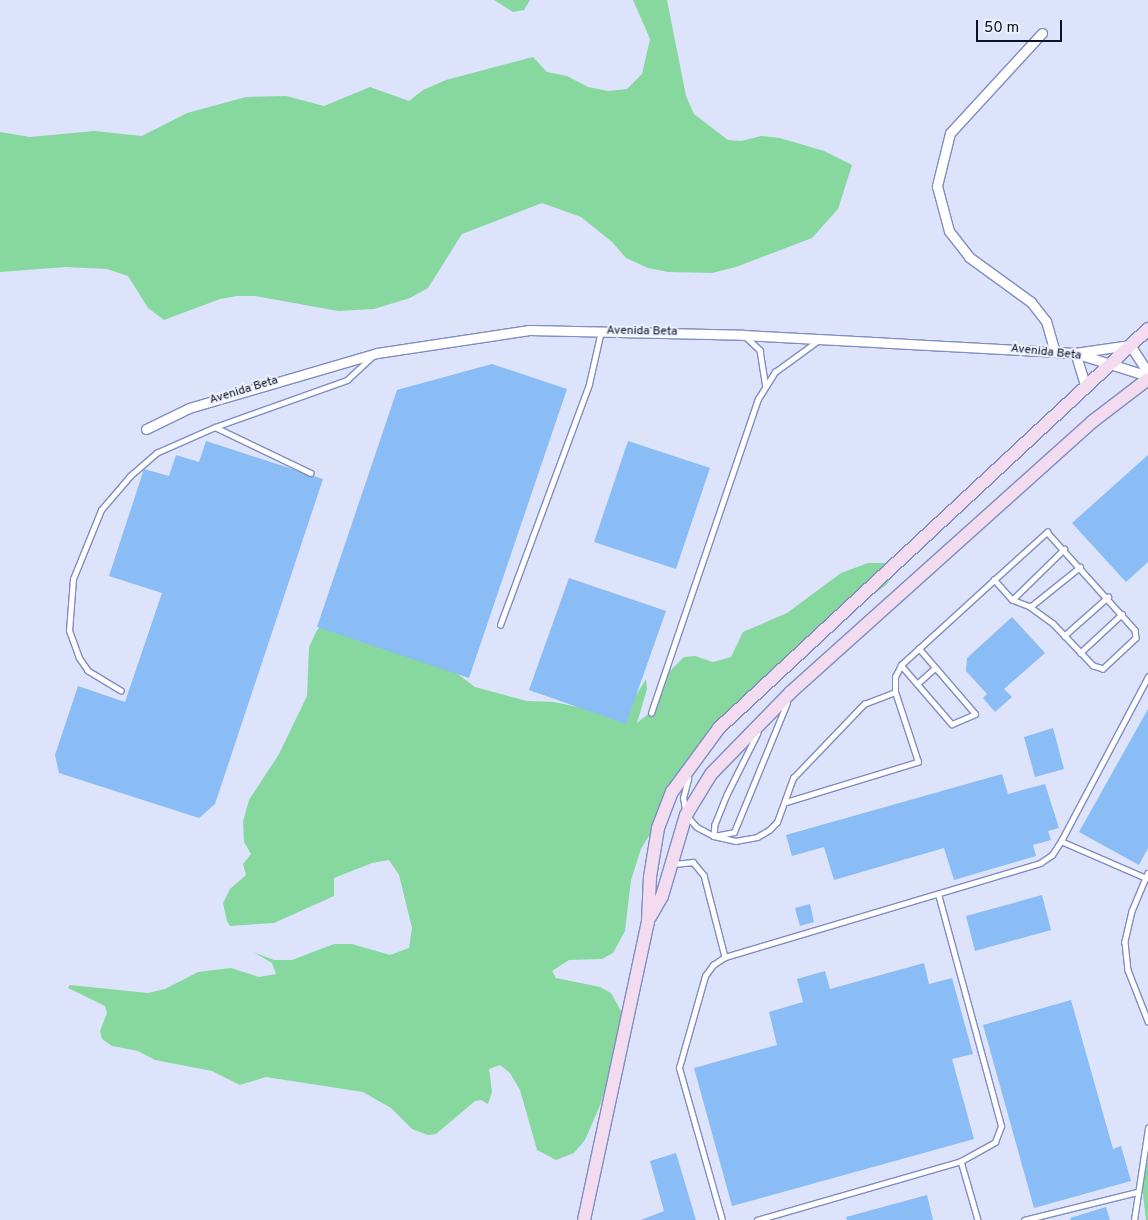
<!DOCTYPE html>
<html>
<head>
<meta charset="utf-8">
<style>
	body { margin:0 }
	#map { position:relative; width:1148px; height:1220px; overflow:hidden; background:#dce3fa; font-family:Overpass,sans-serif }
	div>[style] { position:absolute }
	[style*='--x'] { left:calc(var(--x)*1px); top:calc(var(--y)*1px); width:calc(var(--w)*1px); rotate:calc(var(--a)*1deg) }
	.green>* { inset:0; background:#87d89f }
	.building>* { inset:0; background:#8abcf5 }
	.roads { filter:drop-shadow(1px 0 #7f8dc2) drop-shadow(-1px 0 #7f8dc2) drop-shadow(0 1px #7f8dc2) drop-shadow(0 -1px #7f8dc2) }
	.lane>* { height:4.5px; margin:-2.25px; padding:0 2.25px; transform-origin:2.25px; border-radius:2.25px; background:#fff }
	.street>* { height:9px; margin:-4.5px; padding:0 4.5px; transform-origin:4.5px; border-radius:4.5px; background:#fff }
	.secondary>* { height:12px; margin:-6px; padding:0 6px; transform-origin:6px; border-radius:6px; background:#f4dcf0 }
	span { translate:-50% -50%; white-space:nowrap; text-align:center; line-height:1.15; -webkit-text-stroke:4px #edf1fc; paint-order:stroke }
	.street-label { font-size:12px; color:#0d1225 }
	.scale { position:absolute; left:976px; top:20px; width:86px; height:22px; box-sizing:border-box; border:2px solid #0d1225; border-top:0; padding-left:6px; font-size:15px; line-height:18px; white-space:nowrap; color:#0d1225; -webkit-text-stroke:4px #edf1fc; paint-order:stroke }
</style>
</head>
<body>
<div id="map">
	<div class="green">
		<i style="clip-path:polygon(494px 0,530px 0,524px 10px,513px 12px)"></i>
		<i style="clip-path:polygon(633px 0,667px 0,686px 96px,694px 114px,728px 140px,741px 141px,761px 136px,780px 138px,824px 151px,852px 165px,838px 209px,812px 238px,736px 267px,712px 273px,668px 272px,648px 268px,626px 258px,612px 242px,581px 217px,542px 203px,462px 234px,428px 288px,410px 298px,374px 309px,338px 311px,255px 296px,237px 296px,220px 299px,164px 320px,148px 308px,128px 276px,107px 269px,66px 267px,0 272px,0 132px,30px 137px,94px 131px,142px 136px,187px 113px,246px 97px,286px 96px,324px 106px,370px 87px,409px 101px,423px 90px,446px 80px,533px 57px,547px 72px,567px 76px,588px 87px,608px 91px,627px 89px,642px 74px,650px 39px)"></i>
		<i style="clip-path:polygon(868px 563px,903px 563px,886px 585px,850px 612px,710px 736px,641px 849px,631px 880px,625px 931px,613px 953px,602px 959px,569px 960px,552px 971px,556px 978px,600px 987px,611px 993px,621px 1011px,621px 1033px,601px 1103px,585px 1140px,574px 1153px,556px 1160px,537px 1150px,520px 1090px,510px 1073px,500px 1065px,489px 1069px,492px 1092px,488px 1104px,481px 1100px,475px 1101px,436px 1134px,428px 1135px,412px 1129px,391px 1108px,363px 1092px,266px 1077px,240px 1085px,212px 1071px,155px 1060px,138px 1051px,112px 1046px,102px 1039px,100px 1031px,107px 1013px,105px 1006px,68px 988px,70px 985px,148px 993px,165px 989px,198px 972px,231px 968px,259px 977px,276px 974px,272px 963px,253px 952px,274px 960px,292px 960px,334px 944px,352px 944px,390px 955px,409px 948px,412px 928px,399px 875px,389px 860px,372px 863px,334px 878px,334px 896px,274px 923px,230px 926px,227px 921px,223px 903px,230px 889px,246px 875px,243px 864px,251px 854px,244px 842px,243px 822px,249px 800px,279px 754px,307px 696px,309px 647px,317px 630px,328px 621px,440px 661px,475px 687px,527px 701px,554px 702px,606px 713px,629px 707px,646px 679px,647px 689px,637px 723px,647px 715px,666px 675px,684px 657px,695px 656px,713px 662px,731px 657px,743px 632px,787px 613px,841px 573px)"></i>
		<i style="clip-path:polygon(1148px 1159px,1148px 1220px,1146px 1220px,1142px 1185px)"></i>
	</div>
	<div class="building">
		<i style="clip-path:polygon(492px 364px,567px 389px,469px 678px,317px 627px,397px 390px)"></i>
		<i style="clip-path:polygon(206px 441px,323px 479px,215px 804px,199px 818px,59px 773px,55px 755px,78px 686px,125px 702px,162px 593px,109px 576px,144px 469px,169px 476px,176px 455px,199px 462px)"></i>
		<i style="clip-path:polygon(628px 441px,710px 468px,676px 569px,594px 542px)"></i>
		<i style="clip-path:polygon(1148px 455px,1148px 562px,1126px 582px,1072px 523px)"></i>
		<i style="clip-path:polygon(569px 578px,666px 611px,626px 724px,529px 690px)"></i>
		<i style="clip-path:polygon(1012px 617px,1045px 653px,1004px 689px,1012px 697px,995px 712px,983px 698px,987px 694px,966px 671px,967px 658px)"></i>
		<i style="clip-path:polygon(1148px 709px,1148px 848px,1139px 865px,1079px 832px)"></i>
		<i style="clip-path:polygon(1053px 728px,1064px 769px,1035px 777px,1024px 737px)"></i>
		<i style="clip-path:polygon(1002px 774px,1008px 794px,1045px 784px,1059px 828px,1048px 831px,1051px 840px,1033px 845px,1036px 856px,954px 880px,944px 848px,834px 880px,824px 847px,792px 856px,786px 835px)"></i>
		<i style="clip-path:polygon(1042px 895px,1051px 930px,975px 951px,966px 916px)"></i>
		<i style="clip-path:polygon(810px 904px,814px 922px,800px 926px,795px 908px)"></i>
		<i style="clip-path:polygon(924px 963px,929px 984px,952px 978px,973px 1054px,952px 1059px,974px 1139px,732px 1206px,694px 1068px,777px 1045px,769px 1012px,803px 1002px,797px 979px,825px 971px,830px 989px)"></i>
		<i style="clip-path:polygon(1071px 1000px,1113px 1149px,1121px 1146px,1131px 1181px,1034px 1208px,983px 1025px)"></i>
		<i style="clip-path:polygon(676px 1153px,696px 1220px,641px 1220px,664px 1211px,650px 1161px)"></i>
		<i style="clip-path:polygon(927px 1195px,933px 1220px,847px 1220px,846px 1217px)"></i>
		<i style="clip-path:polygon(1106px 1207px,1110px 1220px,1071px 1220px,1070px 1218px)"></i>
	</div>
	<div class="roads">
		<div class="lane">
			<i style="--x:745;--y:336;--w:21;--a:43"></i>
			<i style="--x:760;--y:350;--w:36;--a:81"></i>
			<i style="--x:215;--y:427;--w:106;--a:25.6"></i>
			<i style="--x:1012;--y:600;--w:73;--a:-44.4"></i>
			<i style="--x:1030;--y:607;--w:64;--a:-38.7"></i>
			<i style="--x:500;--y:625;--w:257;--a:-69.7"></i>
			<i style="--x:589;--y:384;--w:54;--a:-77.2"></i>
			<i style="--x:1064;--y:636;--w:59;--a:-41.6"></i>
			<i style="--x:1080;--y:653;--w:57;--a:-42.9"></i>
			<i style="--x:901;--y:665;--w:78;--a:49.2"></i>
			<i style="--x:952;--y:724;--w:25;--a:-23"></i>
			<i style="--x:975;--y:714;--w:86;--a:-130.7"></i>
			<i style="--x:917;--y:684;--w:24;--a:-42"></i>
			<i style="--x:121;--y:691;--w:39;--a:-149"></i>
			<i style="--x:88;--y:671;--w:16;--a:-125"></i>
			<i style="--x:79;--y:658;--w:29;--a:-110"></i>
			<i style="--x:69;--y:631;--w:52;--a:-85.6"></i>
			<i style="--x:73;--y:579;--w:74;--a:-67.9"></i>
			<i style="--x:101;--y:510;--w:45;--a:-49.5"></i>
			<i style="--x:130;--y:476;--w:35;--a:-41"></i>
			<i style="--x:156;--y:453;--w:64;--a:-23.8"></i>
			<i style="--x:215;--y:427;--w:140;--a:-19.6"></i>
			<i style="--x:347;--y:380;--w:34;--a:-43"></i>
			<i style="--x:651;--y:713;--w:332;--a:-71.2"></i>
			<i style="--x:758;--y:399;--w:32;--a:-58"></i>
			<i style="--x:775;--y:372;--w:54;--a:-36"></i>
			<i style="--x:758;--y:733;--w:69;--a:116.6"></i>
			<i style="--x:727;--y:795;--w:31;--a:112"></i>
			<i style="--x:715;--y:824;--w:12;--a:95"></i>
			<i style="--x:714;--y:836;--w:22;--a:13"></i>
			<i style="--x:735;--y:841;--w:22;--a:-10"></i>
			<i style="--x:757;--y:837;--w:14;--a:-30"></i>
			<i style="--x:769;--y:830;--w:11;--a:-45"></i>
			<i style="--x:777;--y:822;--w:47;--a:-70"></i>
			<i style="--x:793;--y:778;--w:103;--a:-46.2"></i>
			<i style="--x:864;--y:704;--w:33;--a:-21"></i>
			<i style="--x:786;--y:802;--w:138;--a:-16.9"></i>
			<i style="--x:918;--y:762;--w:74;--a:-108.2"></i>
			<i style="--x:895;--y:692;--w:15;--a:-90"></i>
			<i style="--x:895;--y:677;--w:13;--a:-63"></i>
			<i style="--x:901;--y:665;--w:126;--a:-42.4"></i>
			<i style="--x:994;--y:580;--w:72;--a:-42.2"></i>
			<i style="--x:1047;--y:532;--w:132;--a:48.1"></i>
			<i style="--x:1135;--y:630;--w:8;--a:83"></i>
			<i style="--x:1136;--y:638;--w:45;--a:136.8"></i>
			<i style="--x:1103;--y:669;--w:10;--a:-163"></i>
			<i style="--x:1093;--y:666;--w:58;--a:-133.6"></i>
			<i style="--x:1053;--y:624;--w:29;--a:-144"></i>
			<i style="--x:1030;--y:607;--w:19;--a:-159"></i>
			<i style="--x:1012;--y:600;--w:27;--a:-132"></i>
			<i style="--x:685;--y:810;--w:12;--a:-99"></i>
			<i style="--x:683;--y:798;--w:20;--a:-75"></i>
			<i style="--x:688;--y:817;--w:13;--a:48"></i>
			<i style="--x:697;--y:827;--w:19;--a:28"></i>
			<i style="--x:714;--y:836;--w:20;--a:-11"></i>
			<i style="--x:734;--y:832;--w:139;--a:-67.7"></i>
			<i style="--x:1061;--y:841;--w:93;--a:23.5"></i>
			<i style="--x:674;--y:864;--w:19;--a:-6"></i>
			<i style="--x:693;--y:862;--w:17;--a:50"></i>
			<i style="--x:704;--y:875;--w:85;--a:75.6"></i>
			<i style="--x:1148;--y:873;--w:41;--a:112.8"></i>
			<i style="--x:1132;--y:911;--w:32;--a:103"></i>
			<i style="--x:1125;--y:942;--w:28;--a:84"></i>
			<i style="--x:1128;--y:970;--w:55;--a:68.6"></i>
			<i style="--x:961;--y:1161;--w:61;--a:73.9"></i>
			<i style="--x:722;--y:1220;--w:158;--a:-105.8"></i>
			<i style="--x:679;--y:1068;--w:96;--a:-74.2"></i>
			<i style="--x:705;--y:976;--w:14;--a:-54"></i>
			<i style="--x:713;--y:965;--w:14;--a:-34"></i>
			<i style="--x:725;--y:957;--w:329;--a:-16.6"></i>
			<i style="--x:1040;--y:863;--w:14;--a:-34"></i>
			<i style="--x:1052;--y:855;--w:17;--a:-57"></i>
			<i style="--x:1061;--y:841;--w:186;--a:-62.1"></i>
			<i style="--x:757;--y:1220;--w:212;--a:-16.1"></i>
			<i style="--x:961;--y:1161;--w:39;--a:-29"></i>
			<i style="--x:995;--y:1142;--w:17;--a:-69"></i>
			<i style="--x:1001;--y:1126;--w:240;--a:-105.2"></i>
			<i style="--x:1024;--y:1220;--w:116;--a:-13.9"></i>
			<i style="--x:1134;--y:1220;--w:93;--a:-81.3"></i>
		</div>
		<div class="street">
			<i style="--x:1042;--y:33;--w:136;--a:132.6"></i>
			<i style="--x:950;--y:133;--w:55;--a:103.8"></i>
			<i style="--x:937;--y:186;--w:47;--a:75.1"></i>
			<i style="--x:949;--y:231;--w:33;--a:52"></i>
			<i style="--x:969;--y:257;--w:77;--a:36"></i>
			<i style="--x:1031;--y:302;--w:24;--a:52"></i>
			<i style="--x:1046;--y:321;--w:32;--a:74"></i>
			<i style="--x:1086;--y:388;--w:37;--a:-107"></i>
			<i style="--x:1075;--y:353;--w:56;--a:-8.3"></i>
			<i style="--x:1130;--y:345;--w:33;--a:57"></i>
			<i style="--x:146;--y:429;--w:48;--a:-26"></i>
			<i style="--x:189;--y:408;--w:196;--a:-16.3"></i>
			<i style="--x:377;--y:353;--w:154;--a:-8.6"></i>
			<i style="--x:529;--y:330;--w:214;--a:1.3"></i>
			<i style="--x:743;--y:335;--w:312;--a:3.1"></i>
			<i style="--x:1055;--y:352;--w:20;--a:3"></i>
			<i style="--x:1075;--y:353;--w:77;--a:17.5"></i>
		</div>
		<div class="secondary">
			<i style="--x:650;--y:917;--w:24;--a:-60"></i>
			<i style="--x:662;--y:896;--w:84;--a:-73.5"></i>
			<i style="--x:686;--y:815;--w:48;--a:-58.6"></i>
			<i style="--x:711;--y:774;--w:115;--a:-45.7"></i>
			<i style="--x:791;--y:692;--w:406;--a:-41.9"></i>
			<i style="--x:1093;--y:421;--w:69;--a:-37.4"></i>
			<i style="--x:584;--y:1220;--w:305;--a:-77.9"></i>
			<i style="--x:648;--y:922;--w:45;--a:-87.5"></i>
			<i style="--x:650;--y:877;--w:50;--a:-80.7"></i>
			<i style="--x:658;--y:828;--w:39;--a:-69"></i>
			<i style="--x:672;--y:792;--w:79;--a:-53.7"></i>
			<i style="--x:719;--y:728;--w:586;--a:-42.92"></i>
		</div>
	</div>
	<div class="street-label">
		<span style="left:642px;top:332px;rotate:1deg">Avenida Beta</span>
		<span style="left:1046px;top:353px;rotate:6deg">Avenida Beta</span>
		<span style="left:244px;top:391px;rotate:-17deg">Avenida Beta</span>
	</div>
	<div class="scale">50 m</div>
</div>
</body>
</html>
